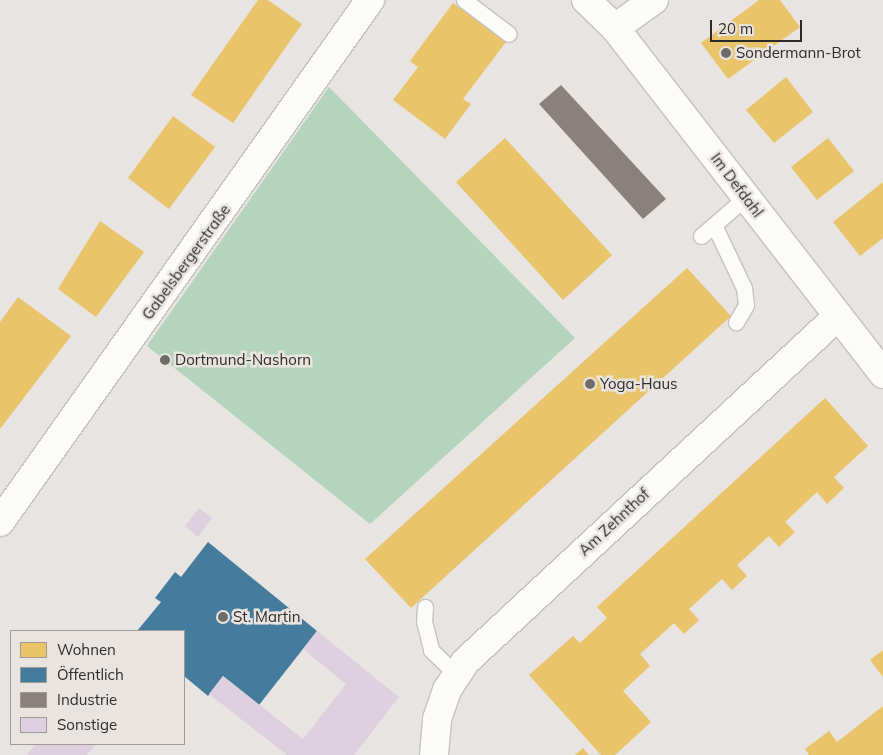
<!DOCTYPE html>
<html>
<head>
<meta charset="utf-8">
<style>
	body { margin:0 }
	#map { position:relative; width:883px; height:755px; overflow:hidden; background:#e7e4e1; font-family:Mulish,sans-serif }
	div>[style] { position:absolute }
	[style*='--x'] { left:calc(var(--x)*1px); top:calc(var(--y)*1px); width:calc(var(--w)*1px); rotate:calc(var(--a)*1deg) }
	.green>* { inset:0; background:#b4d4bd }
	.homes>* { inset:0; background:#e9c46a }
	.public>* { inset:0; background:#457b9d }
	.industry>* { inset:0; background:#8a817c }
	.building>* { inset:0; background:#ded0de }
	.roads { filter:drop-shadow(1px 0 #c5c2c0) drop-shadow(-1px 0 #c5c2c0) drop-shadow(0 1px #c5c2c0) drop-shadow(0 -1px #c5c2c0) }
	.lane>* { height:15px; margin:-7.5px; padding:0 7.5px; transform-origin:7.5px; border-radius:7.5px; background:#fbfbfa }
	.street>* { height:28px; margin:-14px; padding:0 14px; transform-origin:14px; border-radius:14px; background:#fbfbfa }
	.dots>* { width:14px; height:14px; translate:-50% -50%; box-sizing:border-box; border:2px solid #e9e4df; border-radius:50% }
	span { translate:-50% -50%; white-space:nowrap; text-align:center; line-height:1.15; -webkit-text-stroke:5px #e9e4df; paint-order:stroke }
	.poi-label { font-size:15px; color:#2d2b29 }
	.left { translate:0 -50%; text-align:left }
	.street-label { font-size:15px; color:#2d2b29 }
	.legend { position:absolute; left:10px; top:630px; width:175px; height:115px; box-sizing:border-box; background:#e9e4df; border:1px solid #9e9a96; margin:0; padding:6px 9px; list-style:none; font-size:15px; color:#2d2b29 }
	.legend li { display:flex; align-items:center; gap:10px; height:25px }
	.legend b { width:25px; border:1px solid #9e9a96 }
	.scale { position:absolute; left:710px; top:20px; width:92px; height:22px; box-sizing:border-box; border:2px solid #2d2b29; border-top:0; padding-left:6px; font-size:15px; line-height:18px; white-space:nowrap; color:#2d2b29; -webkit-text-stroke:4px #e9e4df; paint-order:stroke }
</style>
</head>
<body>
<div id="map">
	<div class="green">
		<i style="clip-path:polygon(329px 87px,575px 338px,370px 524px,147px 346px)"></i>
	</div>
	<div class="homes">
		<i style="clip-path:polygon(258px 0,268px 0,302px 24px,233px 123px,191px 95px)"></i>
		<i style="clip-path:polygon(759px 0,780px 0,800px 27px,728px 79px,701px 43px)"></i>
		<i style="clip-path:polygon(453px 3px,506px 42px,463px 99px,471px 104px,445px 139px,393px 100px,418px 67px,410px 61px)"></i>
		<i style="clip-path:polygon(786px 77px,813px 112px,774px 143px,746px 110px)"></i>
		<i style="clip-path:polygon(173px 116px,215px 147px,169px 209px,128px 178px)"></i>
		<i style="clip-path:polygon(505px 138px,612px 255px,563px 300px,456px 182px)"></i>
		<i style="clip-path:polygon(828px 138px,854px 171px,817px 200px,791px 167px)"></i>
		<i style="clip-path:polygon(883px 182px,883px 238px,860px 256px,833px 222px)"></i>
		<i style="clip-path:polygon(100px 221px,144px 252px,96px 317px,58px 289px)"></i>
		<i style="clip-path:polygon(687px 268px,731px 316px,411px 608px,365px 559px)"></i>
		<i style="clip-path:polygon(18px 297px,71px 336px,0 429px,0 322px)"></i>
		<i style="clip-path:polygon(825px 398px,868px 446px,834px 477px,844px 488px,827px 504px,817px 492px,785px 522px,795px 532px,779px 547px,769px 536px,737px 565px,747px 576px,732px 590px,722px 579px,689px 609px,699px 620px,684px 634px,674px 623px,640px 654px,650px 666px,623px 691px,651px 722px,615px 755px,601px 755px,529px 675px,573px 636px,580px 643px,607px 618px,597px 607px)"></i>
		<i style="clip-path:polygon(883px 650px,883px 677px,870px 660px)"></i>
		<i style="clip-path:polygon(883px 706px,883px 755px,809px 755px,805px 749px,829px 731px,837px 742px)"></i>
		<i style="clip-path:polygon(583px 748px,589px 755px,575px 755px)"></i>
	</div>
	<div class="public">
		<i style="clip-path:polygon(208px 542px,317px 631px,259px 705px,223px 676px,208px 696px,184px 676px,184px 631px,137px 631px,161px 602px,155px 598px,175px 572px,181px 577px)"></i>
	</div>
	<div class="industry">
		<i style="clip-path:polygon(561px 85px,666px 199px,643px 219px,539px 104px)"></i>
	</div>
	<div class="building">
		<i style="clip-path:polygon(199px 508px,212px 518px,198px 537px,185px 526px)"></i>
		<i style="clip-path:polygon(317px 631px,399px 697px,354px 755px,287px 755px,209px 694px,223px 676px,303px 739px,346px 684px,303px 649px)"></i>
		<i style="clip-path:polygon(36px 744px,96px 744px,87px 755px,27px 755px)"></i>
	</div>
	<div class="roads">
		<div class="lane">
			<i style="--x:464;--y:0;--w:56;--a:37.1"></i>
			<i style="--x:714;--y:225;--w:70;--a:64.5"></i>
			<i style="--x:744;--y:288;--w:17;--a:83"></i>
			<i style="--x:746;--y:305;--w:20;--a:120"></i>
			<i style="--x:701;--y:236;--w:60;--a:-40.9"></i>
			<i style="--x:425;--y:607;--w:14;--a:94"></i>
			<i style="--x:424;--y:621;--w:30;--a:76"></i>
			<i style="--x:431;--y:650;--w:35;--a:44"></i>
		</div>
		<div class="street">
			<i style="--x:586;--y:0;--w:40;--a:44"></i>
			<i style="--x:615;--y:28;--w:438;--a:52.2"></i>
			<i style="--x:615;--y:28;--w:48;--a:-35.7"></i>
			<i style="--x:0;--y:522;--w:640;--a:-54.67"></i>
			<i style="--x:434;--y:755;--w:36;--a:-85"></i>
			<i style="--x:437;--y:719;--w:31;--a:-71"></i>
			<i style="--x:447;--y:690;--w:33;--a:-57"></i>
			<i style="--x:465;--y:662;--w:509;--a:-42.85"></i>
		</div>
	</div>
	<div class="dots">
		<i style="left:726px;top:53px;background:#6e6c69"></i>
		<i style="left:165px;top:360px;background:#6e6c69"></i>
		<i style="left:590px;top:384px;background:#6e6c69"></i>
		<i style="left:223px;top:617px;background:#6e6c69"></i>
	</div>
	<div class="poi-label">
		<span class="left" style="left:736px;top:53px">Sondermann-Brot</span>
		<span class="left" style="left:175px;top:360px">Dortmund-Nashorn</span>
		<span class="left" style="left:600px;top:384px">Yoga-Haus</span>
		<span class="left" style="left:233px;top:617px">St. Martin</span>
	</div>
	<div class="street-label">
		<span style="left:737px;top:185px;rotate:53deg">Im Defdahl</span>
		<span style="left:186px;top:262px;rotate:-54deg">Gabelsbergerstraße</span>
		<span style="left:614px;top:522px;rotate:-43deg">Am Zehnthof</span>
	</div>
	<ul class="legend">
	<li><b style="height:14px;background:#e9c46a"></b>Wohnen</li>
	<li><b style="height:14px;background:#457b9d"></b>Öffentlich</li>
	<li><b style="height:14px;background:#8a817c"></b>Industrie</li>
	<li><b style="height:14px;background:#ded0de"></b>Sonstige</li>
	</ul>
	<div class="scale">20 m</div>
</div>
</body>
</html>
